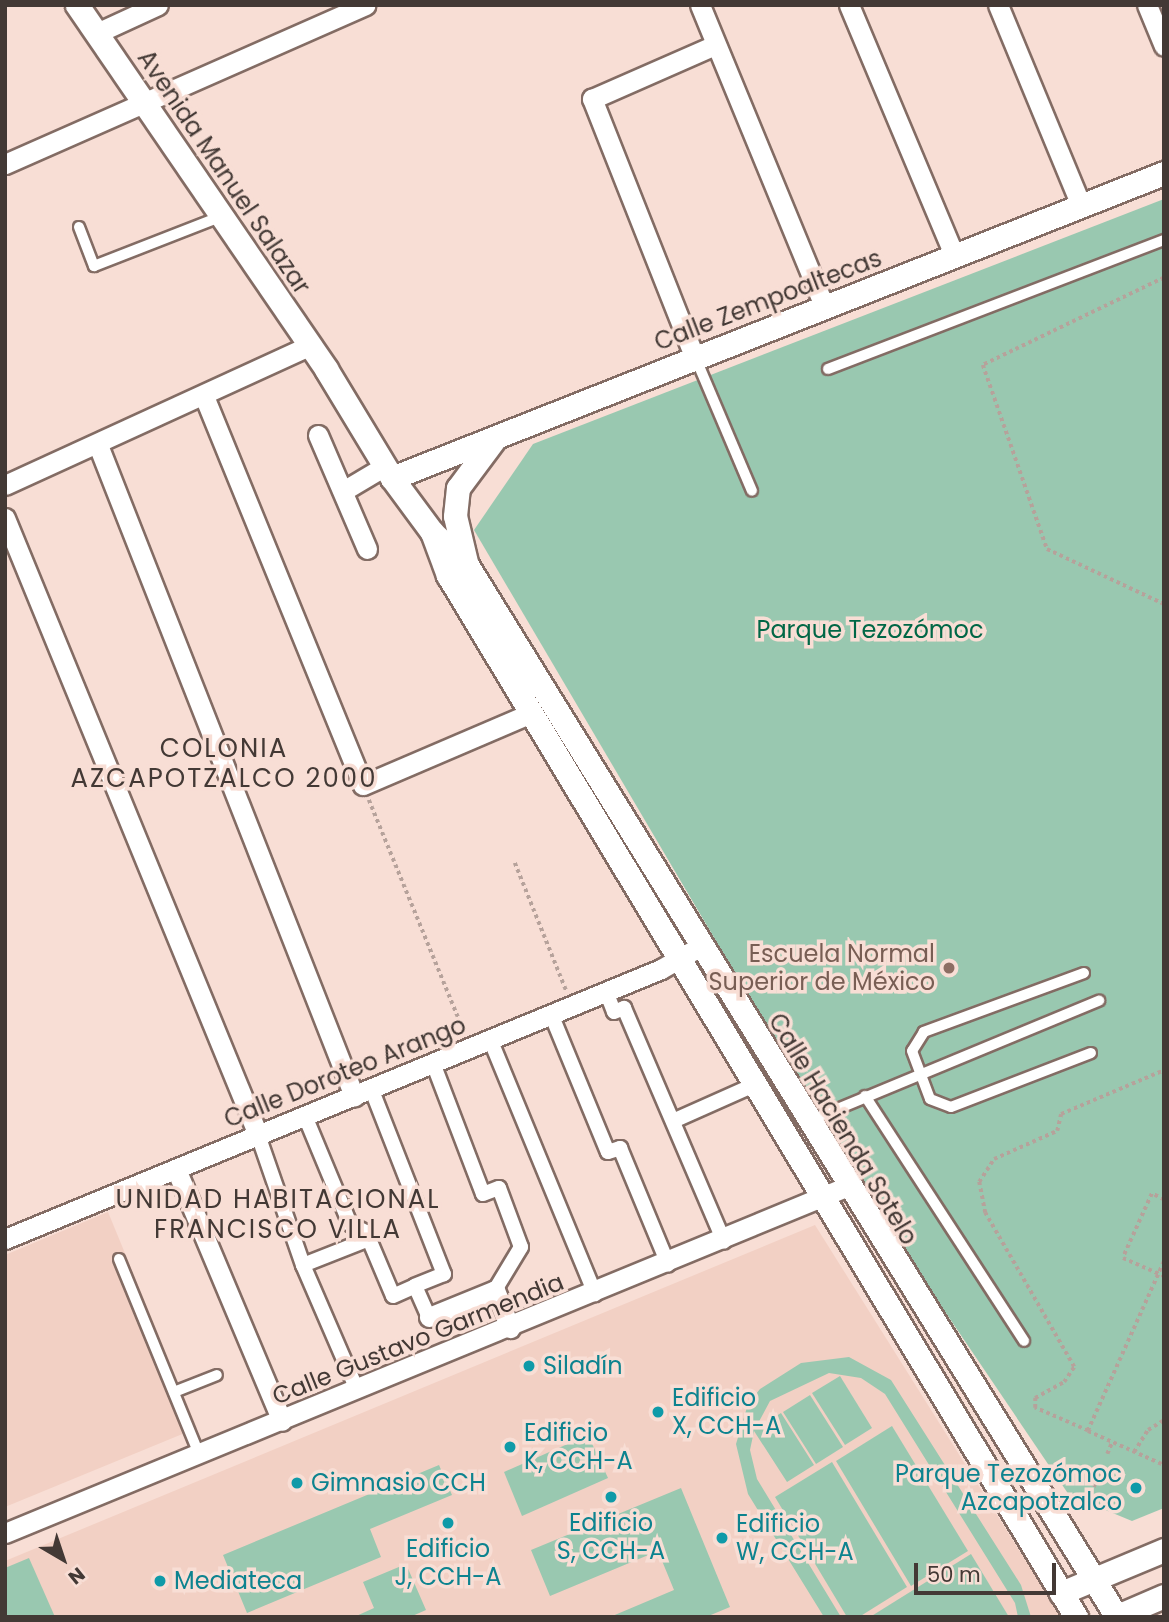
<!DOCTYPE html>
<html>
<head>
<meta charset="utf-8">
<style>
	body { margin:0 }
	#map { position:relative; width:1169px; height:1622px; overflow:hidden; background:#f8ded5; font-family:Poppins,sans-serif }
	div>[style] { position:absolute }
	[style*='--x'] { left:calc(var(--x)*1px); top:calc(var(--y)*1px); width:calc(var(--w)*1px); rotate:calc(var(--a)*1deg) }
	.built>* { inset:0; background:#f2d0c4 }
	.green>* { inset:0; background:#99c8b0 }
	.path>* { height:3.5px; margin-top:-1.75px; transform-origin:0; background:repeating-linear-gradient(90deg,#b6a29b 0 3.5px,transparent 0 7px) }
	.roads { filter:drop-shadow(2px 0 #836c64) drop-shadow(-2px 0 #836c64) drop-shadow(0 2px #836c64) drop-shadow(0 -2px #836c64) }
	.service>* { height:10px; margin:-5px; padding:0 5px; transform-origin:5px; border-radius:5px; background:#fff }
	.pedestrian>* { height:14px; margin:-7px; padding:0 7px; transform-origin:7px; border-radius:7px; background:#fff }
	.minor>* { height:19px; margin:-9.5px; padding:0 9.5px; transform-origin:9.5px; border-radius:9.5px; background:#fff }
	.tertiary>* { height:23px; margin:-11.5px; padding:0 11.5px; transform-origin:11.5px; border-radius:11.5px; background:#fff }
	.dots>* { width:19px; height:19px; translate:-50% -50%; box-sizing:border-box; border:4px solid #f8ded5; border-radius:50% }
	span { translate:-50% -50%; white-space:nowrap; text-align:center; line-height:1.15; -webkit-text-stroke:7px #f8ded5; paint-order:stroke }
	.street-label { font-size:24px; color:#433935 }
	.park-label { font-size:24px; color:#006746 }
	.education-label { font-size:24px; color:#785e54 }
	.right { translate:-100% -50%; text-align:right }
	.culture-label { font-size:24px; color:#0d838f }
	.left { translate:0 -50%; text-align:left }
	.neighbourhood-label { font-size:26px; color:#433935; letter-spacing:2px }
	.frame { position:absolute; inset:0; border:7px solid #433935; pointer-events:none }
	.north { position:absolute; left:28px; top:1524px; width:70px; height:70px; -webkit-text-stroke:5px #f8ded5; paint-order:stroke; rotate:141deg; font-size:19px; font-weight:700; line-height:28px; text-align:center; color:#433935 }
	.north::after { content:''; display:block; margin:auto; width:24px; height:32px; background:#433935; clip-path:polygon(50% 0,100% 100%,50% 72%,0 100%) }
	.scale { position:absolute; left:914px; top:1563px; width:142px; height:32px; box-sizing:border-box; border:4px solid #433935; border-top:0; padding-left:9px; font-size:21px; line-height:24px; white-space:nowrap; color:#433935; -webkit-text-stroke:5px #f8ded5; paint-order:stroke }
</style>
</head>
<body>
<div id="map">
	<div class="built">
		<i style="clip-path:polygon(108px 1212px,197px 1428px,5px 1507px,5px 1255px)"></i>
		<i style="clip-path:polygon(815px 1225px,1061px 1617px,5px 1617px,5px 1561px)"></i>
	</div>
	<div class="green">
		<i style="clip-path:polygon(1164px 199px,1164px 1508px,1132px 1521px,1069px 1495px,862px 1189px,474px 530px,533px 444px)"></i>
		<i style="clip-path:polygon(849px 1357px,891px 1380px,1021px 1585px,1031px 1617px,1018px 1617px,1015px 1603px,885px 1394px,861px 1378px,829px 1373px,770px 1401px,755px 1429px,781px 1413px,814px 1465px,787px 1482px,754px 1431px,750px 1450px,757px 1479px,841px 1617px,824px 1617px,748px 1494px,736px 1444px,748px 1404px,760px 1389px,801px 1363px)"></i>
		<i style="clip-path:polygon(840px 1376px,872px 1428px,845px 1445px,812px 1393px)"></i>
		<i style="clip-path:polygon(810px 1395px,843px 1447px,816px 1464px,783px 1412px)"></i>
		<i style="clip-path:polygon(892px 1426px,968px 1551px,911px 1586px,836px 1461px)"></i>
		<i style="clip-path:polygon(588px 1435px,608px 1478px,522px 1516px,504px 1472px)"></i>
		<i style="clip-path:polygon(832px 1462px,907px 1587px,859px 1617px,847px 1617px,775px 1497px)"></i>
		<i style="clip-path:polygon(439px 1465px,452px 1495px,370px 1529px,381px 1557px,247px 1613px,223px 1555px)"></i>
		<i style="clip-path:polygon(681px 1488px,730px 1607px,706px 1617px,610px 1617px,674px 1590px,658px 1551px,550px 1596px,531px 1550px)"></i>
		<i style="clip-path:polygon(971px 1554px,1009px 1617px,870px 1617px,894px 1602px)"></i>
		<i style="clip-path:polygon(29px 1558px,55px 1617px,5px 1617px,5px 1568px)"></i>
		<i style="clip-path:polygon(406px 1564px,426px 1610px,410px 1617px,354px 1617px,374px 1608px,363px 1582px)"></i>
	</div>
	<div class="path">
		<i style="--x:1164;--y:278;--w:201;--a:154.3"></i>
		<i style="--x:983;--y:365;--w:195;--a:70.8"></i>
		<i style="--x:1047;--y:549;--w:129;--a:25.2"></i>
		<i style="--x:369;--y:800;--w:251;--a:67.7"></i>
		<i style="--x:515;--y:863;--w:137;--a:68.1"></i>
		<i style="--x:1164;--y:1200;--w:13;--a:-153"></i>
		<i style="--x:1152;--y:1194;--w:70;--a:114.4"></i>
		<i style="--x:1123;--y:1258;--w:45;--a:23.7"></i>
		<i style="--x:1164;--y:1262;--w:185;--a:114.2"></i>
		<i style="--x:1088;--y:1431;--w:83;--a:24.1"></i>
		<i style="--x:1088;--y:1431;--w:58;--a:-156.5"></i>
		<i style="--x:1035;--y:1408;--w:10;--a:-90"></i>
		<i style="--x:1035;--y:1398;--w:33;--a:-29"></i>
		<i style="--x:1064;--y:1382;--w:18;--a:-56"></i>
		<i style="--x:1074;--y:1367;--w:178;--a:-120"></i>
		<i style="--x:985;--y:1213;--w:32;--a:-101"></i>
		<i style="--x:979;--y:1182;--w:27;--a:-57"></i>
		<i style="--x:994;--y:1159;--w:69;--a:-24"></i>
		<i style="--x:1057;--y:1131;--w:17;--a:-77"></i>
		<i style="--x:1061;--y:1114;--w:112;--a:-23.1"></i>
		<i style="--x:1134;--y:1452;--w:26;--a:-58"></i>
		<i style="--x:1148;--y:1430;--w:19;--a:-32"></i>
		<i style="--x:1107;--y:1454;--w:13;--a:-67"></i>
		<i style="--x:1083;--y:1513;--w:45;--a:-68"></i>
	</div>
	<div class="roads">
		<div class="service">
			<i style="--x:79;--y:227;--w:42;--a:69"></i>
			<i style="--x:94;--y:266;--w:137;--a:-21.3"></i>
			<i style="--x:696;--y:359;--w:143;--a:67"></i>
			<i style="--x:828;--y:369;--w:360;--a:-21"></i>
			<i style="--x:1084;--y:973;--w:171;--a:159.8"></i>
			<i style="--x:924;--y:1032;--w:22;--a:122"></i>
			<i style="--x:912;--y:1051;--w:51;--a:69.4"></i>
			<i style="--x:930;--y:1099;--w:22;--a:21"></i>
			<i style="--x:951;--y:1107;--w:150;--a:-21.1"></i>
			<i style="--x:865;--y:1096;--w:292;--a:57"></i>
			<i style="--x:811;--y:1120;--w:312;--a:-22.5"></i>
			<i style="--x:119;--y:1259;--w:211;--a:67.7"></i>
			<i style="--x:174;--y:1392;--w:46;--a:-21.6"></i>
		</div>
		<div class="pedestrian">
			<i style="--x:606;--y:991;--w:22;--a:69"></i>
			<i style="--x:614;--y:1012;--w:11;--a:-22"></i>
			<i style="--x:624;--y:1008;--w:254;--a:66.8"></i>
			<i style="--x:551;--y:1014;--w:149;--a:67.6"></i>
			<i style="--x:608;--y:1152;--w:13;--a:-18"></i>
			<i style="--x:620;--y:1148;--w:126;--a:67.5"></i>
			<i style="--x:490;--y:1039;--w:276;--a:67.6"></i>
			<i style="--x:433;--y:1063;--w:140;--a:69.1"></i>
			<i style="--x:483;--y:1194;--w:17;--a:-21"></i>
			<i style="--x:499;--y:1188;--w:63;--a:69.6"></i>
			<i style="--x:521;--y:1247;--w:50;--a:121.2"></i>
			<i style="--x:371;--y:1088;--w:200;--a:68.6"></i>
			<i style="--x:444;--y:1274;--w:31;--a:158"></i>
			<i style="--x:415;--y:1286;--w:34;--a:66"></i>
			<i style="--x:305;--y:1116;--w:117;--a:67.4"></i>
			<i style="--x:350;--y:1224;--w:18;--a:27"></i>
			<i style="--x:366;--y:1232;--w:69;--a:67.1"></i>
			<i style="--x:393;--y:1296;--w:24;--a:-24"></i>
			<i style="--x:673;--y:1121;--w:91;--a:-24"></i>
			<i style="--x:258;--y:1135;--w:138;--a:70.9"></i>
			<i style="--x:303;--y:1265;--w:136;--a:66.6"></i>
			<i style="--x:303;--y:1265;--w:71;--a:-21.5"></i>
		</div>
		<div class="minor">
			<i style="--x:700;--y:5;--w:326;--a:67.6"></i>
			<i style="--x:849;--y:5;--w:271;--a:67.2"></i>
			<i style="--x:998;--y:5;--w:217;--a:67.5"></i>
			<i style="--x:1147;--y:5;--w:44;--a:67.5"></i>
			<i style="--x:97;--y:33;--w:67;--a:-24.7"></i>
			<i style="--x:5;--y:164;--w:394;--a:-23.8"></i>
			<i style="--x:694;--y:356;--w:277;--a:-111.6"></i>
			<i style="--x:592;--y:99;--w:134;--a:-23.7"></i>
			<i style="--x:204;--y:396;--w:420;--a:67.8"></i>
			<i style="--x:363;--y:785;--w:183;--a:-23.2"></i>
			<i style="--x:318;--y:435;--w:124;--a:66.7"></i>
			<i style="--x:98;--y:445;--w:700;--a:68.53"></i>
			<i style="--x:5;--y:485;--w:334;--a:-24.6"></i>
			<i style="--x:343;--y:491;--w:49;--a:-30.8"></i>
			<i style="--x:5;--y:518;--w:667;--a:67.7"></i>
			<i style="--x:176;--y:1169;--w:273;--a:67.2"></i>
			<i style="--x:5;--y:1239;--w:709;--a:-22.37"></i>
			<i style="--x:661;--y:969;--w:46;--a:-29.9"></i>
			<i style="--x:429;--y:1317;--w:71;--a:-22.2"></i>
			<i style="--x:495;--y:1290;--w:41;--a:68.5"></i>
			<i style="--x:5;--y:1533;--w:912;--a:-22.37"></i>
		</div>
		<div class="tertiary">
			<i style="--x:77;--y:5;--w:441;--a:55.6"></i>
			<i style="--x:326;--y:369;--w:127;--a:58.8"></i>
			<i style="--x:392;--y:478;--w:67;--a:53.5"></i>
			<i style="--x:432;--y:532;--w:48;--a:43.3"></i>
			<i style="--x:467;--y:565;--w:1237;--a:58.29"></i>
			<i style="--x:392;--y:478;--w:830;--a:-21.56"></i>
			<i style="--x:432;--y:532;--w:46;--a:69.6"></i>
			<i style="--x:448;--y:575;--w:1217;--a:58.92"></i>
			<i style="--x:466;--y:562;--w:47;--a:-103.4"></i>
			<i style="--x:455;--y:516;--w:28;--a:-84"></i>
			<i style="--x:458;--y:488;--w:59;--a:-53.3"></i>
			<i style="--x:1061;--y:1593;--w:112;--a:-22.7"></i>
			<i style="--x:1115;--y:1617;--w:53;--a:-23.2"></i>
		</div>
	</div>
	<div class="dots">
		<i style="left:949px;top:968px;background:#8d6e63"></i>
		<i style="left:529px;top:1366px;background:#0f9aa8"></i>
		<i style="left:658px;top:1412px;background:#0f9aa8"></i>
		<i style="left:510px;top:1447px;background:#0f9aa8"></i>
		<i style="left:297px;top:1483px;background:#0f9aa8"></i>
		<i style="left:1136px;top:1488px;background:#0f9aa8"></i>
		<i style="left:611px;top:1497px;background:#0f9aa8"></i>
		<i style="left:448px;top:1523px;background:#0f9aa8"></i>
		<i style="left:722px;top:1538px;background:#0f9aa8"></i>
		<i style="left:160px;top:1581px;background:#0f9aa8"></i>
	</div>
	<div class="street-label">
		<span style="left:224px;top:172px;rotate:56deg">Avenida Manuel Salazar</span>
		<span style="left:768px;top:300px;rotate:-21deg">Calle Zempoaltecas</span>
		<span style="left:345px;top:1072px;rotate:-22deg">Calle Doroteo Arango</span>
		<span style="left:843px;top:1129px;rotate:59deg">Calle Hacienda Sotelo</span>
		<span style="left:418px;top:1339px;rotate:-22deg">Calle Gustavo Garmendia</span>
	</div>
	<div class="park-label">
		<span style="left:870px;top:630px">Parque Tezozómoc</span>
	</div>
	<div class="education-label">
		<span class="right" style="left:935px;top:968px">Escuela Normal<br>Superior de México</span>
	</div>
	<div class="culture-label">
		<span class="left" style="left:543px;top:1366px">Siladín</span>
		<span class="left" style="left:672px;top:1412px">Edificio<br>X, CCH-A</span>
		<span class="left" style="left:524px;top:1447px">Edificio<br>K, CCH-A</span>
		<span class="right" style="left:1122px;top:1488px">Parque Tezozómoc<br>Azcapotzalco</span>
		<span class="left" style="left:311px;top:1483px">Gimnasio CCH</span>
		<span style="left:611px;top:1537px">Edificio<br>S, CCH-A</span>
		<span class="left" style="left:736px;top:1538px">Edificio<br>W, CCH-A</span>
		<span style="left:448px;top:1563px">Edificio<br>J, CCH-A</span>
		<span class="left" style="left:174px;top:1581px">Mediateca</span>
	</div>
	<div class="neighbourhood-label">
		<span style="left:224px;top:764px">COLONIA<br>AZCAPOTZALCO 2000</span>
		<span style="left:278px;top:1215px">UNIDAD HABITACIONAL<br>FRANCISCO VILLA</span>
	</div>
	<div class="frame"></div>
	<div class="north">N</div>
	<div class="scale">50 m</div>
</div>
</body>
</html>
